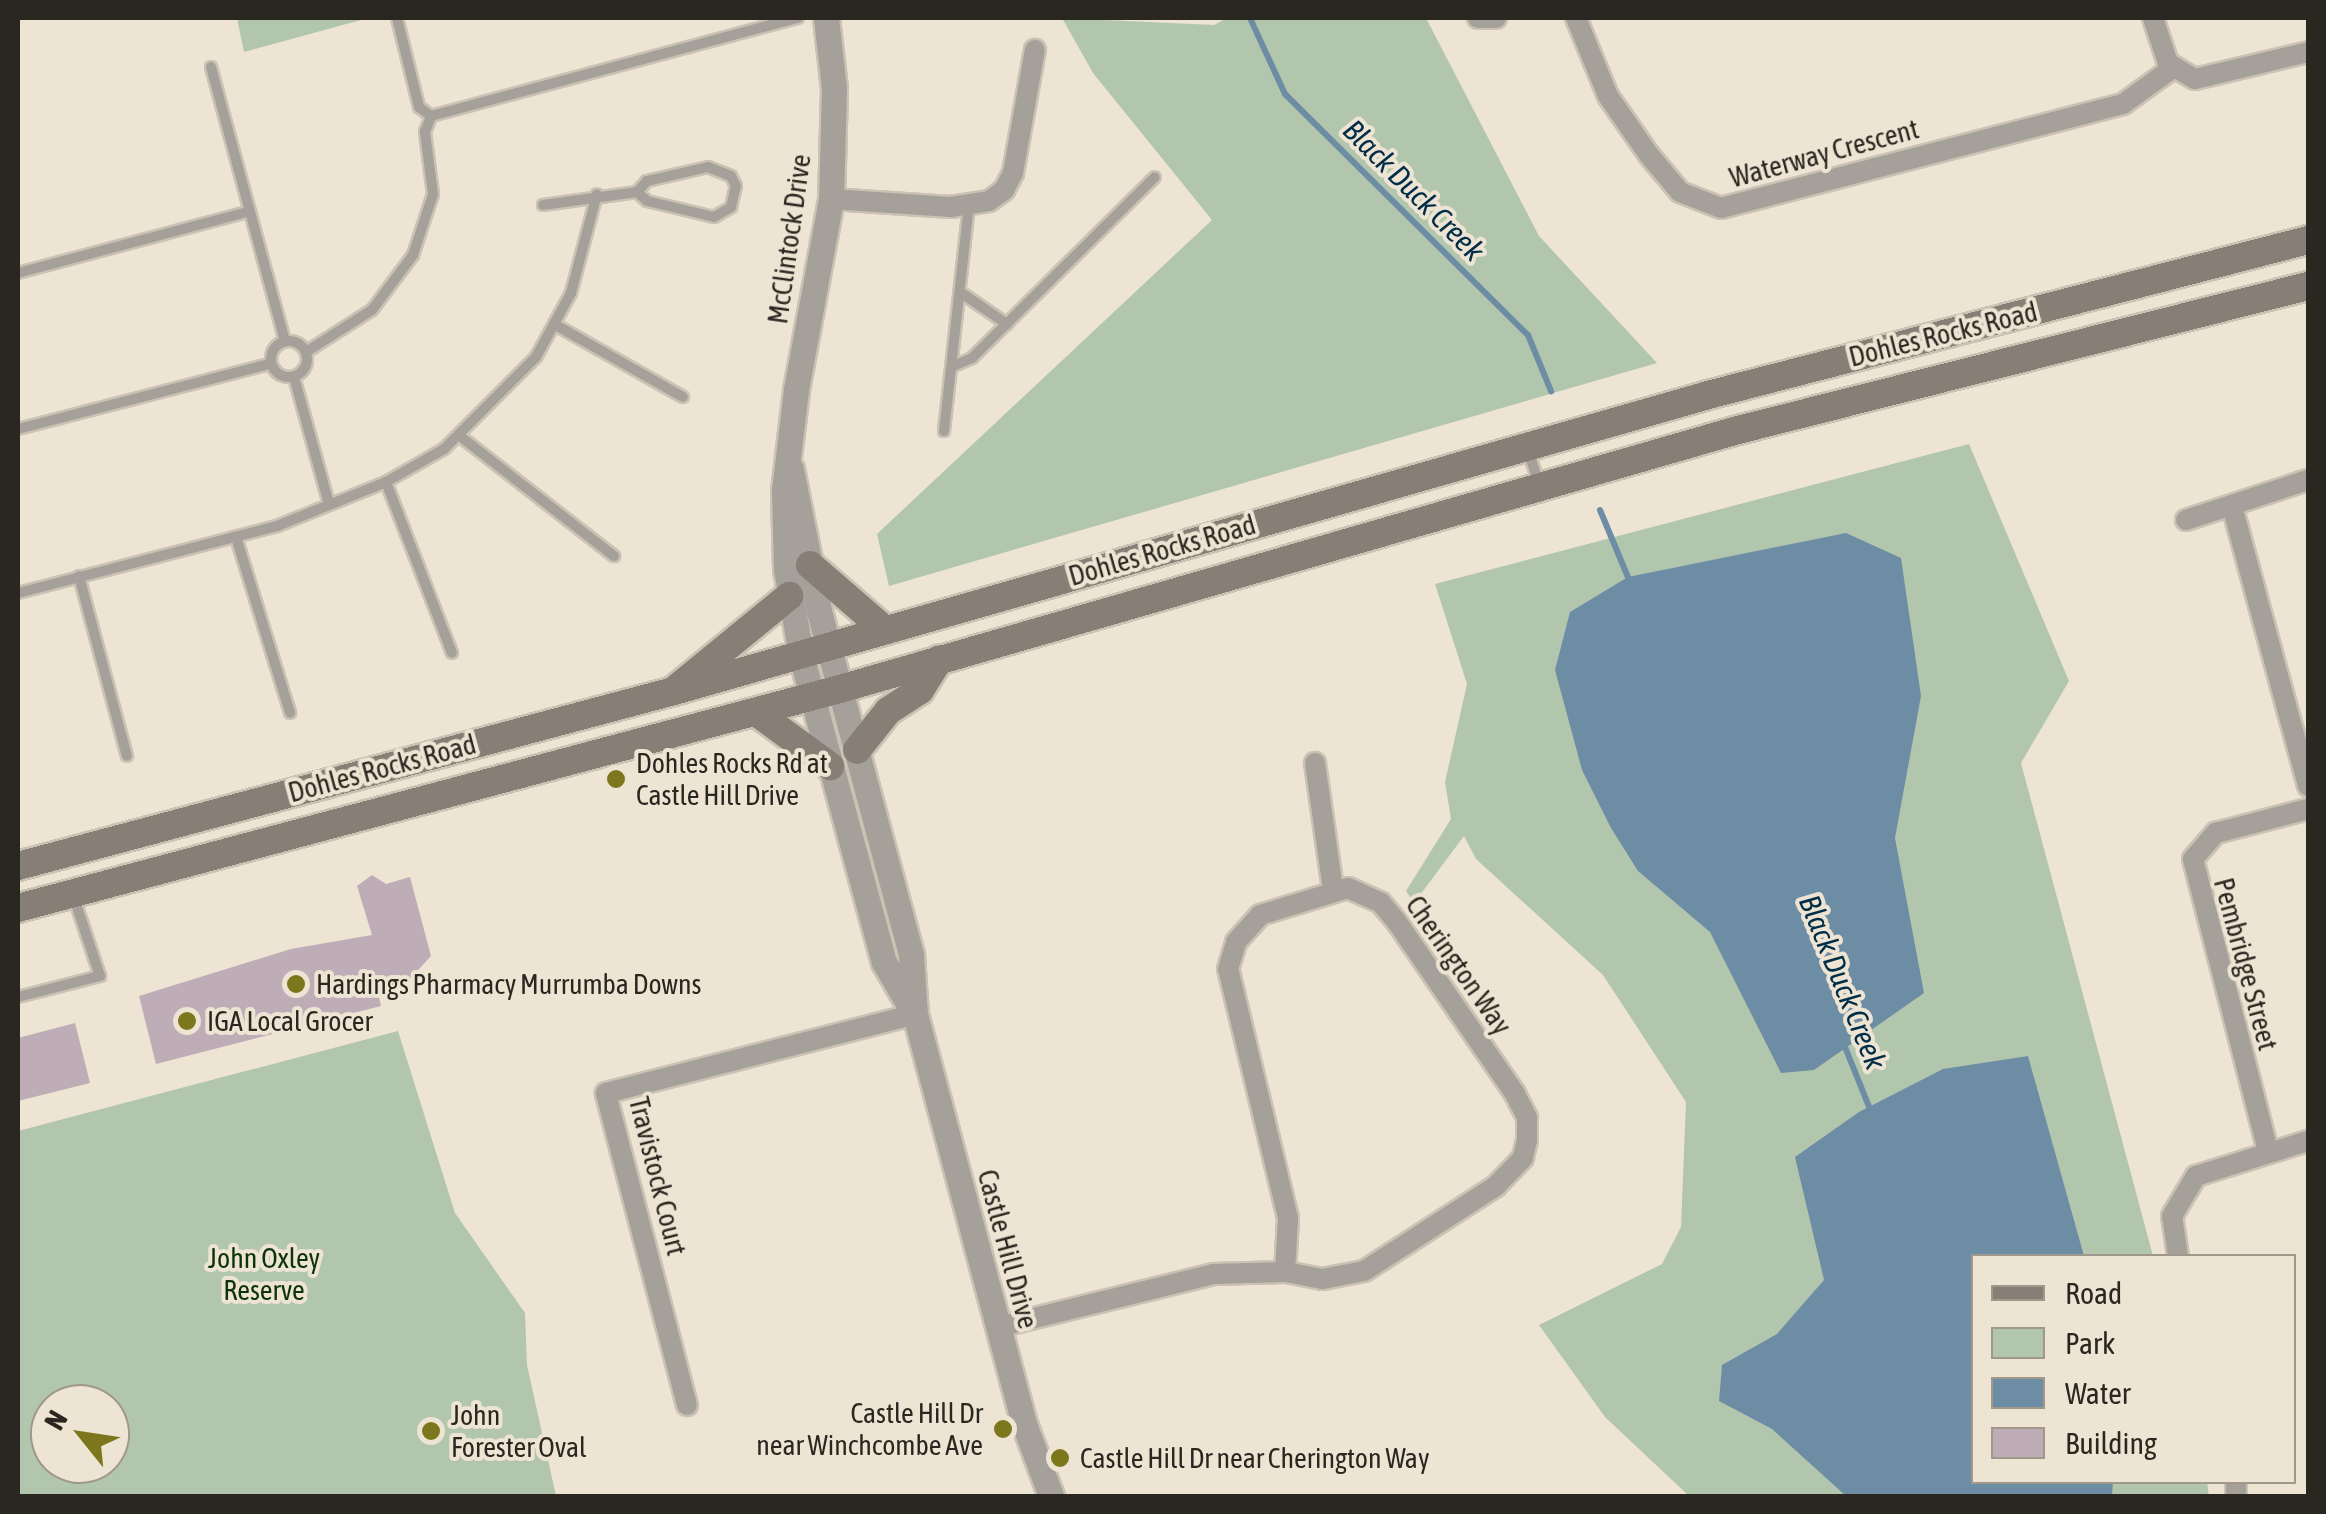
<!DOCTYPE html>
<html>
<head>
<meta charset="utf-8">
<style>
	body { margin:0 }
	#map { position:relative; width:2326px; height:1514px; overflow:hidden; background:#ede4d3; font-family:"Asap Condensed",sans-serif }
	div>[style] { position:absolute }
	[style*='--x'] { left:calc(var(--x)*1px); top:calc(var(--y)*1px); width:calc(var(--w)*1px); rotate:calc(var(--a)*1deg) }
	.green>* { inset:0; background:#b2c6ae }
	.water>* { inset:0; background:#6d8da5 }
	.stream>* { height:6px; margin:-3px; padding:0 3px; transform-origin:3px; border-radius:3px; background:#6d8da5 }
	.building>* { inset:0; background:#beadb6 }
	.roads { filter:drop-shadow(2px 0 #cac2b3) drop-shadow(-2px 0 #cac2b3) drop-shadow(0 2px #cac2b3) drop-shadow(0 -2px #cac2b3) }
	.service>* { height:10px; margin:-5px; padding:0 5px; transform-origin:5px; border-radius:5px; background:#a6a09a }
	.service>.ring { margin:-5px; padding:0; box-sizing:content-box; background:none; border:10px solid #a6a09a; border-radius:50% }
	.minor>* { height:20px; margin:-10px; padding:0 10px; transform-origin:10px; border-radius:10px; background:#a6a09a }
	.tertiary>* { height:25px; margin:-12.5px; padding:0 12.5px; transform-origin:12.5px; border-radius:12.5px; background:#a6a09a }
	.secondary>* { height:28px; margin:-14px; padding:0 14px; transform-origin:14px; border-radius:14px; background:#877e76 }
	.dots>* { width:28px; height:28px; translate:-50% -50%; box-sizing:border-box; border:5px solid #ede4d3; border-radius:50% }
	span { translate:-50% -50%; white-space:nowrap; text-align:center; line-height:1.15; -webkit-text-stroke:8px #ede4d3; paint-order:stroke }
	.street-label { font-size:28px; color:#2a2620 }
	.poi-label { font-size:28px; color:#2a2620 }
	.left { translate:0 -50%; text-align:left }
	.right { translate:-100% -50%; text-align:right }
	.park-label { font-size:28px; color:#0d3308 }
	.water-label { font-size:30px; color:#022d47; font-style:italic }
	.frame { position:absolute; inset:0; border:20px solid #2a2620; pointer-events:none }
	.legend { position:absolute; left:1971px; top:1254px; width:325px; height:230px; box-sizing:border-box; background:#ede4d3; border:2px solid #9f988b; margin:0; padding:12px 18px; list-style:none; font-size:30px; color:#2a2620 }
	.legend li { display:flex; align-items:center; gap:20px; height:50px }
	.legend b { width:50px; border:2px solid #9f988b }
	.north { position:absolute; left:30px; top:1384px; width:100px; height:100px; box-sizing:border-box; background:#ede4d3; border:2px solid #9f988b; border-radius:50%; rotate:300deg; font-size:28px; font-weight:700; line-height:40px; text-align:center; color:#2a2620 }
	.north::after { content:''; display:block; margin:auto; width:35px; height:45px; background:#7c771c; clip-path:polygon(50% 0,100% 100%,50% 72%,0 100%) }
</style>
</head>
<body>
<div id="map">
	<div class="green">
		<i style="clip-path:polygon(237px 18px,361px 18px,361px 20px,244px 52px)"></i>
		<i style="clip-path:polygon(1062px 18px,1214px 25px,1227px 18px,1426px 18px,1539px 236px,1657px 363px,889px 586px,877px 534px,1212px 220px,1093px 73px)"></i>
		<i style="clip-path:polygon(1969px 444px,2069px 681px,2021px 763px,2153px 1256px,1974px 1256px,1974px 1482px,2207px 1482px,2209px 1496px,1689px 1496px,1605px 1417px,1539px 1325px,1662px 1264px,1681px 1227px,1686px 1102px,1603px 975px,1476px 859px,1464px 836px,1414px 903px,1406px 891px,1451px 819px,1445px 782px,1467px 684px,1435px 584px)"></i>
		<i style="clip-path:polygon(evenodd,398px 1031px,455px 1213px,525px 1313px,527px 1365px,556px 1496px,18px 1496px,18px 1131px,398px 1031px,50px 1404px,110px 1404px,110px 1464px,50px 1464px,50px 1404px)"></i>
	</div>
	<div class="water">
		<i style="clip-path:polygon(1846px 533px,1901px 558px,1921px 696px,1895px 838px,1924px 993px,1814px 1070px,1781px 1073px,1710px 932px,1638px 871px,1611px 828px,1582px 770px,1555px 670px,1570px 612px,1628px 577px)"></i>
		<i style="clip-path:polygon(2028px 1056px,2084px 1256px,1974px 1256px,1974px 1482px,2113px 1482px,2112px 1496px,1846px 1496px,1772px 1429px,1719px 1401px,1722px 1365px,1777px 1334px,1824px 1280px,1795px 1157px,1859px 1112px,1943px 1069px)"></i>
	</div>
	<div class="stream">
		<i style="--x:1250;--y:18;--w:84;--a:65.3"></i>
		<i style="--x:1285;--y:94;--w:342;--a:44.8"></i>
		<i style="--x:1528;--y:335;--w:61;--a:67.7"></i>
		<i style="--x:1600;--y:510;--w:78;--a:67.4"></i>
		<i style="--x:1843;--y:1042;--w:78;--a:68.1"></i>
	</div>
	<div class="building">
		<i style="clip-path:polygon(372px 875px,386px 884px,410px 877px,431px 956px,398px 992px,379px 997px,381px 1006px,156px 1064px,139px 996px,291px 949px,372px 935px,357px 886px)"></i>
		<i style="clip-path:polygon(75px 1023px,90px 1083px,18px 1101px,18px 1038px)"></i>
	</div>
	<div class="roads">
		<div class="service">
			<i style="--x:397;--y:18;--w:92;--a:76.1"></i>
			<i style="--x:419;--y:107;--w:15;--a:37"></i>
			<i style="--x:211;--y:67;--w:284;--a:74.9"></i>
			<i style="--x:543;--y:205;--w:95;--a:-7.9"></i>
			<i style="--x:637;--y:192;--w:13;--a:42"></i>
			<i style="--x:647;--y:201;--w:69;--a:13.4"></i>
			<i style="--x:714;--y:217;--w:20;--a:-30"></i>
			<i style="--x:731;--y:207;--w:22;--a:-77"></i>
			<i style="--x:736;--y:186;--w:11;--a:-117"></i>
			<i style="--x:731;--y:176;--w:25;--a:-159"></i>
			<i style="--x:708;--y:167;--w:63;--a:167.1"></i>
			<i style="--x:647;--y:181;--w:15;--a:132"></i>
			<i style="--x:18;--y:273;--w:237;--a:-14.9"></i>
			<i style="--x:960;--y:292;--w:57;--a:34.2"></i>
			<i style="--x:554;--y:324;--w:148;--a:29.5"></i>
			<i class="ring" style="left:271px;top:341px;width:26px;height:26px"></i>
			<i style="--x:306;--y:352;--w:78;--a:-32.5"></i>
			<i style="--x:372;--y:310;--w:69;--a:-53.3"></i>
			<i style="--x:413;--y:255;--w:64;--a:-71.8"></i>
			<i style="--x:433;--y:194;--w:63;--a:-97.4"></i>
			<i style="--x:425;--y:132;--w:17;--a:-69"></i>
			<i style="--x:431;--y:116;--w:380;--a:-15"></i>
			<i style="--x:951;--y:367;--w:23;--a:-23"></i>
			<i style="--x:972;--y:358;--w:257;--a:-44.7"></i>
			<i style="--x:294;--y:377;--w:132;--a:74.6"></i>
			<i style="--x:18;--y:429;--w:260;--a:-14.5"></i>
			<i style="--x:944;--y:431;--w:226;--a:-83.7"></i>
			<i style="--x:461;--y:437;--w:194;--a:37.9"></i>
			<i style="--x:1527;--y:447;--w:39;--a:72"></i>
			<i style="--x:386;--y:482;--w:183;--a:68.9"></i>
			<i style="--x:236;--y:537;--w:184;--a:72.9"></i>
			<i style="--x:79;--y:576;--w:186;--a:75.1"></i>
			<i style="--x:18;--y:593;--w:268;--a:-14.5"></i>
			<i style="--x:277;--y:526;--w:118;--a:-22"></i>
			<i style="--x:386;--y:482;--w:67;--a:-29.6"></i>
			<i style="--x:444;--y:449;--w:130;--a:-45"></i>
			<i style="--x:536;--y:357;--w:73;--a:-61.3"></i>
			<i style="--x:571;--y:293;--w:102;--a:-75.3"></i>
			<i style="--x:18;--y:997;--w:85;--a:-14.4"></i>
			<i style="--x:100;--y:976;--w:85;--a:-108.4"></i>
		</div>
		<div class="minor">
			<i style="--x:1478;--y:18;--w:18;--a:0"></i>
			<i style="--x:1576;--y:18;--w:84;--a:67.7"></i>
			<i style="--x:1608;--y:96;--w:72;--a:55.2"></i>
			<i style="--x:1649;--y:155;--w:48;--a:50"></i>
			<i style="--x:1680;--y:192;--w:44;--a:21.3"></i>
			<i style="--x:1721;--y:208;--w:415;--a:-14.5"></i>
			<i style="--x:2123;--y:104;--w:62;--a:-35.8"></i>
			<i style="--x:2153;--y:18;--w:47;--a:71.6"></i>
			<i style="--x:2168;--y:63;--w:31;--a:31"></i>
			<i style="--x:2195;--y:79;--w:116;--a:-13.4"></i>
			<i style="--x:831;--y:199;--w:120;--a:3.8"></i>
			<i style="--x:951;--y:207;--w:38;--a:-9"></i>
			<i style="--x:989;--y:201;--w:19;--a:-36"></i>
			<i style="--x:1004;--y:190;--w:19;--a:-62"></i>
			<i style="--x:1013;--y:173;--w:125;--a:-79.9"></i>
			<i style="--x:2232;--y:506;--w:290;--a:74.8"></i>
			<i style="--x:2186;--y:520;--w:128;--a:-18.2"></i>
			<i style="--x:1315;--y:763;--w:127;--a:81.9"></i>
			<i style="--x:2268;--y:1151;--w:301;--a:-104.4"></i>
			<i style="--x:2193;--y:859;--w:35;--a:-49"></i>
			<i style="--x:2216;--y:833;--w:95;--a:-14.6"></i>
			<i style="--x:2178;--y:1256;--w:40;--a:-98.5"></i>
			<i style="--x:2172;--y:1216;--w:47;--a:-59"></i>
			<i style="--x:2196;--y:1176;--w:117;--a:-17.4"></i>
			<i style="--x:998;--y:1327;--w:221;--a:-13.8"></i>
			<i style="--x:1213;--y:1274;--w:72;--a:-1.6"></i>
			<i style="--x:1285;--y:1272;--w:54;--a:-86.8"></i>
			<i style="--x:1288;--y:1218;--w:256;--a:-103.5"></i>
			<i style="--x:1228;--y:969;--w:28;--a:-73"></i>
			<i style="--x:1236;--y:942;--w:36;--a:-48"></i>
			<i style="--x:1260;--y:915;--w:92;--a:-17.1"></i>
			<i style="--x:1348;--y:888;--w:36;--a:24"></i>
			<i style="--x:1381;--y:903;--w:25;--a:50"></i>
			<i style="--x:1397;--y:922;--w:209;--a:55.5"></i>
			<i style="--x:1515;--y:1094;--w:27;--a:63"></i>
			<i style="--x:1527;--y:1118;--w:22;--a:90"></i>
			<i style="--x:1527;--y:1140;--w:18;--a:103"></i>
			<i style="--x:1523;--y:1158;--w:39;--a:134"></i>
			<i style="--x:1496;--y:1186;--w:157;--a:147.2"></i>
			<i style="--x:1364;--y:1271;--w:43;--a:169.2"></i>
			<i style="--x:1322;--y:1279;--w:38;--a:-169"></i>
			<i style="--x:687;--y:1405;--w:322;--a:-104.6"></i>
			<i style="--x:606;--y:1093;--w:319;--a:-14.3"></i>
			<i style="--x:2236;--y:1482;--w:14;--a:90"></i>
		</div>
		<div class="tertiary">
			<i style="--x:826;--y:18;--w:70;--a:83.5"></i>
			<i style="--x:834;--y:88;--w:111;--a:91.5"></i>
			<i style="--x:831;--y:199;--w:194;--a:100.4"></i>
			<i style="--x:796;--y:390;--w:102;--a:96.8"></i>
			<i style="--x:784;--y:491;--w:78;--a:88.5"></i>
			<i style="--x:786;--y:569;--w:87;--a:80.1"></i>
			<i style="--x:801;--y:655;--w:318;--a:74.9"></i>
			<i style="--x:884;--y:962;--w:56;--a:59.7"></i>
			<i style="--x:791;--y:469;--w:145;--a:78.8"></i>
			<i style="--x:819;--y:611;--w:356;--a:75"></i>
			<i style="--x:911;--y:955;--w:59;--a:86.1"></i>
			<i style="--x:915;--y:1014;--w:421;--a:75.1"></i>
			<i style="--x:1023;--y:1421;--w:80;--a:69.5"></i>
		</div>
		<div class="secondary">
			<i style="--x:810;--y:565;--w:99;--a:40.9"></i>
			<i style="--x:678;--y:687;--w:144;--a:-39.3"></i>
			<i style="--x:756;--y:712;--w:92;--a:36.1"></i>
			<i style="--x:857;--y:750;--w:50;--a:-51.5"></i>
			<i style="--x:888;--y:711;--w:38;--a:-33"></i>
			<i style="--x:920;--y:690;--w:36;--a:-58"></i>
			<i style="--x:18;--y:866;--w:679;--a:-14.94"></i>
			<i style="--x:674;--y:691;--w:1076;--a:-15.97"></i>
			<i style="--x:1708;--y:395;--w:620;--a:-14.48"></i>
			<i style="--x:18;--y:908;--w:851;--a:-14.92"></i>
			<i style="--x:840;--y:689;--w:935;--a:-16.09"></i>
			<i style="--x:1738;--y:430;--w:588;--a:-14.18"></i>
		</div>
	</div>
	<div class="dots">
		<i style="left:616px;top:779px;background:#7c771c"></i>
		<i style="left:296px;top:984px;background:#7c771c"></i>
		<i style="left:187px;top:1021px;background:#7c771c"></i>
		<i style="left:1003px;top:1429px;background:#7c771c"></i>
		<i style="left:431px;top:1431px;background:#7c771c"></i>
		<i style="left:1060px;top:1458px;background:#7c771c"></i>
	</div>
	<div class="street-label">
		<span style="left:1824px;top:153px;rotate:-15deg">Waterway Crescent</span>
		<span style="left:789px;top:239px;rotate:-82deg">McClintock Drive</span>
		<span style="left:1943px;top:334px;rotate:-14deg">Dohles Rocks Road</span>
		<span style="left:1162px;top:550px;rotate:-16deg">Dohles Rocks Road</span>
		<span style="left:382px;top:768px;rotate:-15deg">Dohles Rocks Road</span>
		<span style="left:2246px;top:964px;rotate:75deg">Pembridge Street</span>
		<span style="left:1459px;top:965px;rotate:55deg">Cherington Way</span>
		<span style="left:658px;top:1176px;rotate:76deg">Travistock Court</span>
		<span style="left:1008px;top:1249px;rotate:75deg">Castle Hill Drive</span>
	</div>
	<div class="poi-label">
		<span class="left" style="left:636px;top:779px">Dohles Rocks Rd at<br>Castle Hill Drive</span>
		<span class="left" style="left:316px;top:984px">Hardings Pharmacy Murrumba Downs</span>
		<span class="left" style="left:207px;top:1021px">IGA Local Grocer</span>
		<span class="right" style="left:983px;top:1429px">Castle Hill Dr<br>near Winchcombe Ave</span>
		<span class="left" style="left:451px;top:1431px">John<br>Forester Oval</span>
		<span class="left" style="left:1080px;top:1458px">Castle Hill Dr near Cherington Way</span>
	</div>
	<div class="park-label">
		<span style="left:264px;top:1274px">John Oxley<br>Reserve</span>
	</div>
	<div class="water-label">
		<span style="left:1414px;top:190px;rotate:45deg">Black Duck Creek</span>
		<span style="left:1843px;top:982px;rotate:68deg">Black Duck Creek</span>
	</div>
	<div class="frame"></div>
	<ul class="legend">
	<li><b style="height:12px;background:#877e76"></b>Road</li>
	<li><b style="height:28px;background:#b2c6ae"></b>Park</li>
	<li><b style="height:28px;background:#6d8da5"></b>Water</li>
	<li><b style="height:28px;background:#beadb6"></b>Building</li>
	</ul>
	<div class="north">N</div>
</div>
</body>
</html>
